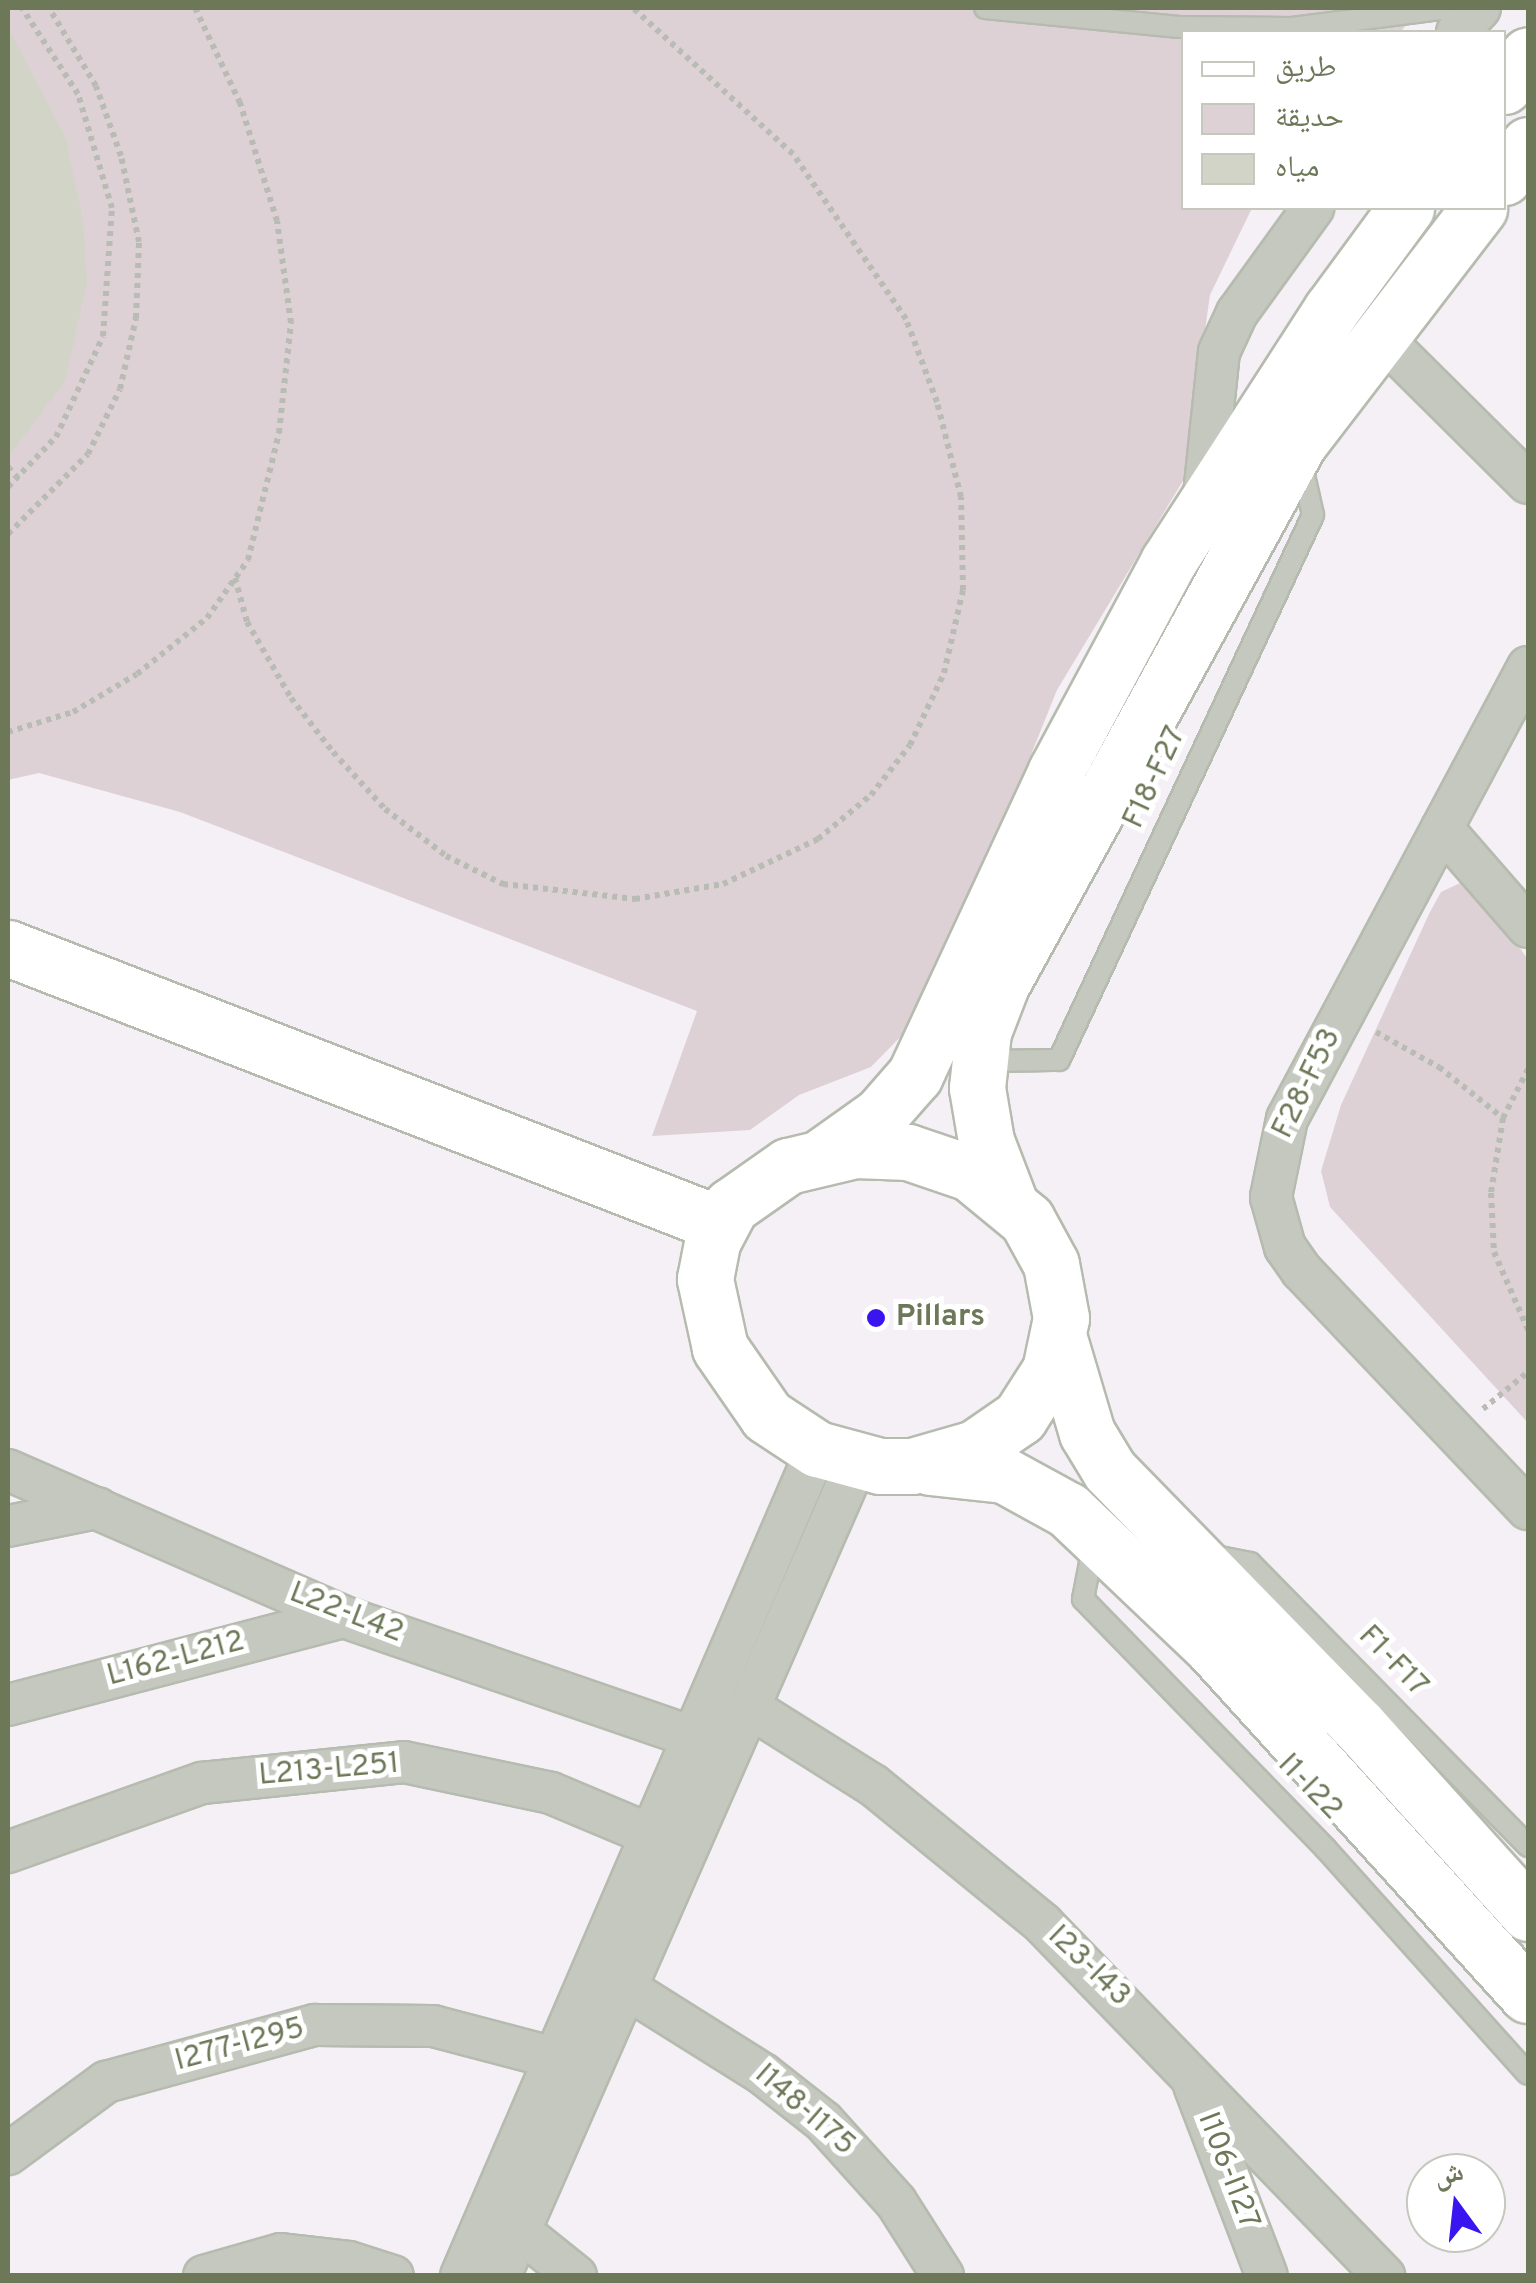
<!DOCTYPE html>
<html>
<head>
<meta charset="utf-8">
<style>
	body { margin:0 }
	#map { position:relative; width:1536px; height:2283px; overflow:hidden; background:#f5f0f5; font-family:Overpass,"Noto Naskh Arabic",sans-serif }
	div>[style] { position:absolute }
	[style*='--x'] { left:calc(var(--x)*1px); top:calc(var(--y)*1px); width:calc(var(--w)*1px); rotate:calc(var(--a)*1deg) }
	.green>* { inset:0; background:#ddd1d6 }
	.water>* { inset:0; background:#d1d4c6 }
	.path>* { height:6px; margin-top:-3px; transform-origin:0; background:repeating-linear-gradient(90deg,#b9bcb5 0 5px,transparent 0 10px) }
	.roads { filter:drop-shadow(2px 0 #b6bbaf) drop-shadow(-2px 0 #b6bbaf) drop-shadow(0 2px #b6bbaf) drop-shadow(0 -2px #b6bbaf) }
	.lane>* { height:20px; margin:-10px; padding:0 10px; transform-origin:10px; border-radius:10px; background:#c5c8bf }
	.street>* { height:40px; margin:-20px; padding:0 20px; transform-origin:20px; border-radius:20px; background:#c5c8bf }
	.secondary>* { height:55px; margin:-27.5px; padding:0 27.5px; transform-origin:27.5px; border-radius:27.5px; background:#fff }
	.dots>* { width:28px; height:28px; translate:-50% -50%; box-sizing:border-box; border:5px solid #fff; border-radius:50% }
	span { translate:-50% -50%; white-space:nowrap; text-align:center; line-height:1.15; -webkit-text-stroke:10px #fff; paint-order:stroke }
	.street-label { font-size:30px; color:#6d7859 }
	.poi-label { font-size:30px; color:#6d7859; font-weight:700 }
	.left { translate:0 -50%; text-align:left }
	.frame { position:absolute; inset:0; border:10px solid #6d7859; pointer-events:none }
	.legend { position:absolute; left:1181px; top:30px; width:325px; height:180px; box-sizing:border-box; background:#fff; border:2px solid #c5c9bd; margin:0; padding:12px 18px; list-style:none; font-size:30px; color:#6d7859 }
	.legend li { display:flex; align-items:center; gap:20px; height:50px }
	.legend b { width:50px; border:2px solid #c5c9bd }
	.north { position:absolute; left:1406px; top:2153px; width:100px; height:100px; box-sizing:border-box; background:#fff; border:2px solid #c5c9bd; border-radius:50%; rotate:345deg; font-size:28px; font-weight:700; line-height:40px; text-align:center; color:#6d7859 }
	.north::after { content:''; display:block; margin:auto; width:35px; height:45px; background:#3a15f0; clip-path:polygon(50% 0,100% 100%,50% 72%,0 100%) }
</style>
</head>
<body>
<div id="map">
	<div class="green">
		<i style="clip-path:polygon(8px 8px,1422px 8px,1400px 32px,1184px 32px,1184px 208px,1252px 208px,1210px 295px,1184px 479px,1057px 690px,969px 909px,911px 1026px,871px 1067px,799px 1095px,750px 1130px,652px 1136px,697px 1011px,180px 812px,39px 773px,8px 780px)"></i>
		<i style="clip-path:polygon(1460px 883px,1507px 928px,1528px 960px,1528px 1423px,1330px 1207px,1321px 1171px,1341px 1105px,1429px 914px,1441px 892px)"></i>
	</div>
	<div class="water">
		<i style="clip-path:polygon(8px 27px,66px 139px,83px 221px,87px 282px,65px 381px,8px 457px)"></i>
	</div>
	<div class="path">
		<i style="--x:8;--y:467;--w:15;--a:48"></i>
		<i style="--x:8;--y:487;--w:69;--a:-46.2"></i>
		<i style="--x:56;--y:437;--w:111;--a:-65"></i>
		<i style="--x:103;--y:336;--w:128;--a:-86"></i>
		<i style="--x:112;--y:208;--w:119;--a:-106.6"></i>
		<i style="--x:78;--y:94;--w:103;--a:-123.1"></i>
		<i style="--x:8;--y:534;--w:113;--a:-45"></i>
		<i style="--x:88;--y:454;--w:72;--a:-63.8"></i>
		<i style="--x:120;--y:389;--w:73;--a:-77.3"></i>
		<i style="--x:136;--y:318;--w:76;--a:-87.7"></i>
		<i style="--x:139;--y:242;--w:88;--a:-101.8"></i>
		<i style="--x:121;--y:156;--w:74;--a:-109.7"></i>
		<i style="--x:96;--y:86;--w:91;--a:-121.1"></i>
		<i style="--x:235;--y:578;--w:46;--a:74.7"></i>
		<i style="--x:247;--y:622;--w:88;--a:59.9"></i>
		<i style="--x:291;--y:698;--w:68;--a:52.1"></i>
		<i style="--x:333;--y:752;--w:77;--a:47.6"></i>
		<i style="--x:385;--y:809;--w:77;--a:37.6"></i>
		<i style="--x:446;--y:856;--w:64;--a:26.2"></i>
		<i style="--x:503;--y:884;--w:133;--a:6.5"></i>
		<i style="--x:635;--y:899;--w:89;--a:-9.7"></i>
		<i style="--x:723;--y:884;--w:105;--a:-25.3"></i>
		<i style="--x:818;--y:839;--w:69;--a:-39.7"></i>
		<i style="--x:871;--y:795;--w:63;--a:-52"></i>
		<i style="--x:910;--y:745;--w:80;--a:-64.7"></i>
		<i style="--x:944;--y:673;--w:85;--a:-77.1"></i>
		<i style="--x:963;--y:590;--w:93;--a:-91.2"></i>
		<i style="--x:961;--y:497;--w:98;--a:-104.2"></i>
		<i style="--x:937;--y:402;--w:89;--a:-110.5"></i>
		<i style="--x:906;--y:319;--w:200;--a:-124.4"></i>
		<i style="--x:793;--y:154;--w:217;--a:-137.6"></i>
		<i style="--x:8;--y:732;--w:68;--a:-17.1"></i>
		<i style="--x:73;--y:712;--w:74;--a:-30.7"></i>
		<i style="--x:137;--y:674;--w:90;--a:-38.7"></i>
		<i style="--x:207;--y:618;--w:71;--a:-54.7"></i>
		<i style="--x:248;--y:560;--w:131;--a:-76.3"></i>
		<i style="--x:279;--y:433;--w:111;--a:-83.8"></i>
		<i style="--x:291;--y:323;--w:103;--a:-97.8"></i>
		<i style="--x:277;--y:221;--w:124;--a:-107.4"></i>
		<i style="--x:240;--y:103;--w:105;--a:-115.3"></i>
		<i style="--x:1376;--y:1032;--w:72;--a:29.1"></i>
		<i style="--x:1439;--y:1067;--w:82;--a:38.6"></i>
		<i style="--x:1528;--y:1069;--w:55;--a:117"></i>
		<i style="--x:1503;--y:1118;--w:76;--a:99.1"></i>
		<i style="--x:1491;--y:1193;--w:59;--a:87.1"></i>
		<i style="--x:1494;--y:1252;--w:85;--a:66.4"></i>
		<i style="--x:1483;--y:1409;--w:58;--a:-39.4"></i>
	</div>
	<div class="roads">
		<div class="lane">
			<i style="--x:985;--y:8;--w:195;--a:5.6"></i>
			<i style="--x:1179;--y:27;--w:113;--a:0.5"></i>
			<i style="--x:1292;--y:28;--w:157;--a:-7.3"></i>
			<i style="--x:984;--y:1061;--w:75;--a:-0.8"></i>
			<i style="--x:1059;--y:1060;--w:601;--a:-65.01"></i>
			<i style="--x:1313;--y:515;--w:54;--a:-102.8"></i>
			<i style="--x:1094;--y:1542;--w:58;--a:100.9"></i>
			<i style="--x:1083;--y:1599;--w:349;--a:45.8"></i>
			<i style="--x:1326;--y:1849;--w:302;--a:48.1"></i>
			<i style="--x:1210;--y:1555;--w:41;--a:11.3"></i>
			<i style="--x:1250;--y:1563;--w:397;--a:45.5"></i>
		</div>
		<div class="street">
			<i style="--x:1457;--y:32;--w:33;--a:-46"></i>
			<i style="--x:1378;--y:334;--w:211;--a:44.8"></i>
			<i style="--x:1203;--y:504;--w:153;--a:-84"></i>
			<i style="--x:1219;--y:352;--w:43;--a:-65.2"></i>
			<i style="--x:1237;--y:313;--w:130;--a:-54.1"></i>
			<i style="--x:1528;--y:667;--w:512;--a:118.07"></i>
			<i style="--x:1287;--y:1119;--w:80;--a:101.6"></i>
			<i style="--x:1271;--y:1197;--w:52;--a:74.4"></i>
			<i style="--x:1285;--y:1247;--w:29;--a:55"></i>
			<i style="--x:1302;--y:1271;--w:328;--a:46.5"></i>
			<i style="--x:1442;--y:828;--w:131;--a:49"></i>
			<i style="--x:8;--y:1470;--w:367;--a:23.6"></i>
			<i style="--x:344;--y:1617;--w:369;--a:19"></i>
			<i style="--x:8;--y:1526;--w:91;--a:-11.4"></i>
			<i style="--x:8;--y:1705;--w:347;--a:-14.7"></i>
			<i style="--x:749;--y:1707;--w:146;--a:32.2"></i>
			<i style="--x:873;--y:1785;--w:218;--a:39.2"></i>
			<i style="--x:1042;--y:1923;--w:492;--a:45.9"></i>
			<i style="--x:8;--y:1852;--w:206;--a:-19.6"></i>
			<i style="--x:202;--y:1783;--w:203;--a:-5.9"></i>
			<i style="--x:404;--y:1762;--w:150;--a:11.9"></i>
			<i style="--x:551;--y:1793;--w:108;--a:22.8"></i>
			<i style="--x:626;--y:1988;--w:162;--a:32.1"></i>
			<i style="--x:763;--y:2074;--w:76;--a:38.1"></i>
			<i style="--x:823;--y:2121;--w:109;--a:48"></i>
			<i style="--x:896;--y:2202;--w:88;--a:57.6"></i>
			<i style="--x:1194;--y:2085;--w:204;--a:69.1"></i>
			<i style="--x:8;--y:2154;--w:122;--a:-36.3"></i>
			<i style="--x:106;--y:2082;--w:217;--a:-15.3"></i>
			<i style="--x:315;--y:2025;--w:118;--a:0.5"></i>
			<i style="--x:433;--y:2026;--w:126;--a:14.7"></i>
			<i style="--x:520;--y:2231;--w:72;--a:38.8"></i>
			<i style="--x:204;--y:2276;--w:80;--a:-15.9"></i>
			<i style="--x:281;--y:2254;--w:68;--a:6.7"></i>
			<i style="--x:349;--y:2262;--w:46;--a:17.7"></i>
			<i style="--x:461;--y:2276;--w:900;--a:-66.71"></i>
			<i style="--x:500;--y:2276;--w:890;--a:-66.34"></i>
		</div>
		<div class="secondary">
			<i style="--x:1504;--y:86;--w:39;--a:-52"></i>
			<i style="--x:1504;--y:177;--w:40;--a:-53"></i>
			<i style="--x:8;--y:948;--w:764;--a:21.19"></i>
			<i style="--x:855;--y:1150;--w:53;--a:2.2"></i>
			<i style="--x:908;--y:1152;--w:65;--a:18.7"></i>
			<i style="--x:970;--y:1173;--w:74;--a:39.5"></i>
			<i style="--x:1027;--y:1220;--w:50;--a:61.4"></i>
			<i style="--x:1051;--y:1264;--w:55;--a:79.5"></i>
			<i style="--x:1061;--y:1318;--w:53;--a:101.9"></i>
			<i style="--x:1050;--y:1370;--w:56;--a:122.6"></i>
			<i style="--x:1020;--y:1417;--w:55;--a:145.4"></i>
			<i style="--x:975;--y:1448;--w:66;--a:164.1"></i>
			<i style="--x:912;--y:1466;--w:32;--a:180"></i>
			<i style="--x:880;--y:1466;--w:65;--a:-164.9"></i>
			<i style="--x:817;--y:1449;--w:60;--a:-146.6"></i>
			<i style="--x:767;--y:1416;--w:83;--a:-124.7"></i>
			<i style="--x:720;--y:1348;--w:71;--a:-102.3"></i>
			<i style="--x:705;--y:1279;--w:38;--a:-79"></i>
			<i style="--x:712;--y:1242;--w:41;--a:-62.2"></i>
			<i style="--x:731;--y:1206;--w:70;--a:-35.1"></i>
			<i style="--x:788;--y:1166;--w:69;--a:-13.4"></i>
			<i style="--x:824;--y:1155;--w:69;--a:-35.5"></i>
			<i style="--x:880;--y:1115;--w:53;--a:-48.8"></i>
			<i style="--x:915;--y:1075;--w:335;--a:-65.1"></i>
			<i style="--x:1056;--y:771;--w:237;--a:-61.8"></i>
			<i style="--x:1168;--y:562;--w:300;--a:-57.1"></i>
			<i style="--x:1331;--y:310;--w:127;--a:-53.7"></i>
			<i style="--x:1009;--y:1201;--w:64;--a:-111"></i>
			<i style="--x:986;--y:1141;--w:54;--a:-99.6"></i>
			<i style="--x:977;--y:1088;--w:56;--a:-83.9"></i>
			<i style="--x:983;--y:1032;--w:50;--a:-69"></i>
			<i style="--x:1001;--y:985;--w:619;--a:-61.2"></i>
			<i style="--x:1299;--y:443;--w:296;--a:-52.5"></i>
			<i style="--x:1060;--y:1342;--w:95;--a:73.5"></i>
			<i style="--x:1087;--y:1433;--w:44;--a:58.8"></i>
			<i style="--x:1110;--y:1471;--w:356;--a:45.7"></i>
			<i style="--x:1359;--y:1726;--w:252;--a:47.9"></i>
			<i style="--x:930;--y:1467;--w:74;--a:6.2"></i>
			<i style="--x:1004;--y:1475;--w:73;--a:28.7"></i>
			<i style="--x:1068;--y:1510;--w:197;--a:43.6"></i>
			<i style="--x:1211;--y:1646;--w:471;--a:47.8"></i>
		</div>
	</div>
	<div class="dots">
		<i style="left:876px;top:1318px;background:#3a15f0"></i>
	</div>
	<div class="street-label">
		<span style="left:1156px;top:778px;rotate:-65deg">F18-F27</span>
		<span style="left:1308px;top:1084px;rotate:-64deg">F28-F53</span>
		<span style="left:346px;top:1614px;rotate:21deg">L22-L42</span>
		<span style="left:176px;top:1660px;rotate:-15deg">L162-L212</span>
		<span style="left:1392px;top:1662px;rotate:46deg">F1-F17</span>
		<span style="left:329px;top:1771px;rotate:-5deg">L213-L251</span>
		<span style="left:1309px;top:1788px;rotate:46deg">I1-I22</span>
		<span style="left:1088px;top:1967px;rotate:44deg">I23-I43</span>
		<span style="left:240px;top:2046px;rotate:-15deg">I277-I295</span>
		<span style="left:804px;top:2111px;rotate:41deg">I148-I175</span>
		<span style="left:1227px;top:2171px;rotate:69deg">I106-I127</span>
	</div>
	<div class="poi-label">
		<span class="left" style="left:896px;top:1318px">Pillars</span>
	</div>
	<div class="frame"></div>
	<ul class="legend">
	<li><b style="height:12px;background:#fff"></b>طريق</li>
	<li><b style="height:28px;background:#ddd1d6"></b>حديقة</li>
	<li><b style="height:28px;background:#d1d4c6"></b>مياه</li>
	</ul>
	<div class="north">ش</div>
</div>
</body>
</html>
